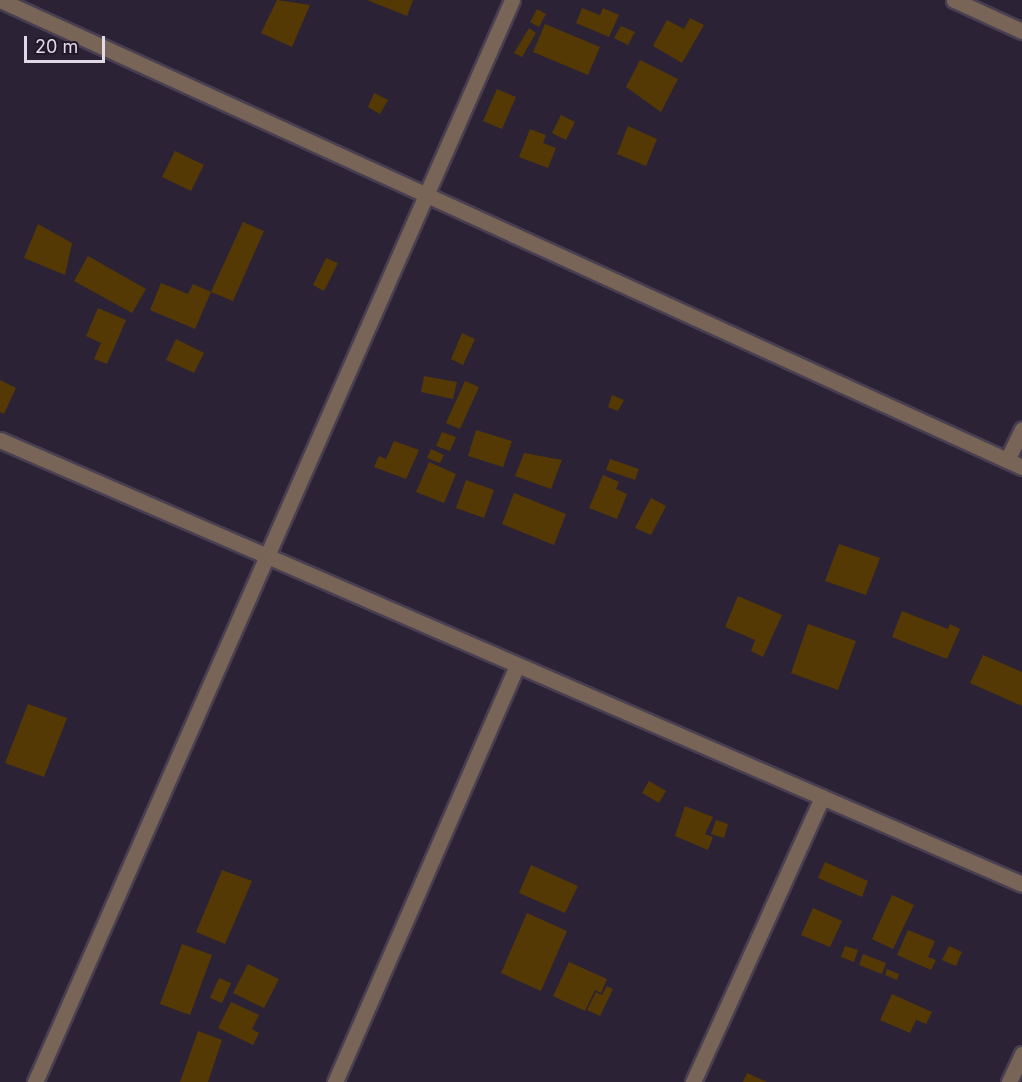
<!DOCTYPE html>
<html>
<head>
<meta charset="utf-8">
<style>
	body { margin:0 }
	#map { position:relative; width:1022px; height:1082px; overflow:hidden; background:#2b2235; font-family:Inter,sans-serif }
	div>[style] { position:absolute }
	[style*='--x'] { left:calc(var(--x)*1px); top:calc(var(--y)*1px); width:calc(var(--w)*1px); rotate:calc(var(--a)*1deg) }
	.building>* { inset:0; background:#553905 }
	.roads { filter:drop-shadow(2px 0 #483f51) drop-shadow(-2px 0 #483f51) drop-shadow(0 2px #483f51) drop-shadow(0 -2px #483f51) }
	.minor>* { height:15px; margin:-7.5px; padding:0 7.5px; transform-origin:7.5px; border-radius:7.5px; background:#796557 }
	span { translate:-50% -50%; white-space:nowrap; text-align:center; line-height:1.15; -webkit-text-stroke:4.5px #21182a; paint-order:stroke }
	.scale { position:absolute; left:24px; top:36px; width:81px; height:27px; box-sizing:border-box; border:3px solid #e0dae7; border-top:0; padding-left:8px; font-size:18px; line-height:21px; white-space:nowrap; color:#e0dae7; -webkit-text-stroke:4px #21182a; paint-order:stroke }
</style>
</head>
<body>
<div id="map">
	<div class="building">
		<i style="clip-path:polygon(277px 0,310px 5px,292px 47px,261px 33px)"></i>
		<i style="clip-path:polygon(367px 0,413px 0,407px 16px)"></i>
		<i style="clip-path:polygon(582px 8px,600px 15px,603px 8px,619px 15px,609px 37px,576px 23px)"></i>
		<i style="clip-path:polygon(537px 9px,546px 14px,539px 27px,530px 22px)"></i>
		<i style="clip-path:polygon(690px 18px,704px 25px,682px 63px,653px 46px,667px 20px,684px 29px)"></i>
		<i style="clip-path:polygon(545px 24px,600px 47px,588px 75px,533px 52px)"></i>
		<i style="clip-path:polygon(621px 26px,635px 32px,628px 45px,614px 38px)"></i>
		<i style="clip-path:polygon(529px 28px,536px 33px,522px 57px,514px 53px)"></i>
		<i style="clip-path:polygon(640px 60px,678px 79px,661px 112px,626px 87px)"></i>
		<i style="clip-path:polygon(497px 89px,516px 97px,502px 129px,483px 121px)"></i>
		<i style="clip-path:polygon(374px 93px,388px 100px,380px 114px,368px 107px)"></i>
		<i style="clip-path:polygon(561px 115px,575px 122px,566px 140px,552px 133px)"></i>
		<i style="clip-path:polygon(628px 126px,657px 139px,646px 166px,617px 154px)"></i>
		<i style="clip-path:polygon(530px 129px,546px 135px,543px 143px,556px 148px,548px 168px,519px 157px)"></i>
		<i style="clip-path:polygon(175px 151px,204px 165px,191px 191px,162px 177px)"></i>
		<i style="clip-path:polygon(243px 222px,264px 231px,233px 301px,211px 292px)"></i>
		<i style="clip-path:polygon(38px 224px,72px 243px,65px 275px,24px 258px)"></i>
		<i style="clip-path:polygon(88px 256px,146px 289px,132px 313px,74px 281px)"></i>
		<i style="clip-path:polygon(326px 258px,338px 263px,324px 291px,313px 285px)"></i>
		<i style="clip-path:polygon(161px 283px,188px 294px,193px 284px,211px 292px,195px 329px,150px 310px)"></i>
		<i style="clip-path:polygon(98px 308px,126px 320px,107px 364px,94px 359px,101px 343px,86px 336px)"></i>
		<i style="clip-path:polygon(462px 333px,475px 339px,463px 365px,451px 359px)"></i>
		<i style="clip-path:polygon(176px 339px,204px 353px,194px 373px,166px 360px)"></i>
		<i style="clip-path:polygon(424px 376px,457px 382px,453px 399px,421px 392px)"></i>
		<i style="clip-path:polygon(0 380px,16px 388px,4px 414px,0 412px)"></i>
		<i style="clip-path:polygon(465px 381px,479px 387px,460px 429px,446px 423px)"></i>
		<i style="clip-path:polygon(612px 395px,624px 400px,618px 411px,608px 407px)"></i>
		<i style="clip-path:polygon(476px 430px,512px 441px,503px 467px,468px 456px)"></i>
		<i style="clip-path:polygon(442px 432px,456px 437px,450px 451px,436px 446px)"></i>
		<i style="clip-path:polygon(394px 441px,419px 450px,406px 479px,374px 467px,379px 456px,386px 459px)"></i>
		<i style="clip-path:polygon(431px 449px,444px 455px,440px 463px,427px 458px)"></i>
		<i style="clip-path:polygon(524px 453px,562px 460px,551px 489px,515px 476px)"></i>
		<i style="clip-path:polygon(610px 459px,639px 469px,635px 480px,606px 470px)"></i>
		<i style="clip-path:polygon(429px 462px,456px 474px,444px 503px,416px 492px)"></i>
		<i style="clip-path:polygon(603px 475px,619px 482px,616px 489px,627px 494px,617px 519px,589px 508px)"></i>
		<i style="clip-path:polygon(466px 480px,494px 490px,484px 518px,456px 508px)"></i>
		<i style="clip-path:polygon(514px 493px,566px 514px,554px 545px,502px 524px)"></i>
		<i style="clip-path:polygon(651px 498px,666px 506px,651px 535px,635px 528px)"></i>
		<i style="clip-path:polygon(839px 544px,880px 558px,866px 595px,825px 581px)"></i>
		<i style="clip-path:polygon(738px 596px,782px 615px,763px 657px,751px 651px,755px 640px,725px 627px)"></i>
		<i style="clip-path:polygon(902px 611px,948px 629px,950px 624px,960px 629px,947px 659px,892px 637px)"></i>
		<i style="clip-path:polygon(808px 624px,856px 641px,838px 690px,791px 673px)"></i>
		<i style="clip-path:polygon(983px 655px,1022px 672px,1022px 706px,970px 683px)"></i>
		<i style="clip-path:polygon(28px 704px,67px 718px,44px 777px,5px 763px)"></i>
		<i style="clip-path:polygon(649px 781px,666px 791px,659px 803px,642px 793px)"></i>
		<i style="clip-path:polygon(685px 806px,713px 817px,705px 834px,713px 837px,708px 850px,675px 836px)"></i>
		<i style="clip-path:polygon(716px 820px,728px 824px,724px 838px,711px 834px)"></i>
		<i style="clip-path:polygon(825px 862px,868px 881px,862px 897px,818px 878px)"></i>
		<i style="clip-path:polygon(531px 865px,578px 886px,565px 913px,519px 893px)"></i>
		<i style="clip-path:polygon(222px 870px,252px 881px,225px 944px,196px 932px)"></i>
		<i style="clip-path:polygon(892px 895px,914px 905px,893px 949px,872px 939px)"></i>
		<i style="clip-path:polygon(813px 908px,842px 921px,830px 947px,801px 935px)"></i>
		<i style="clip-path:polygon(527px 913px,567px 931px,541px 991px,501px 973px)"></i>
		<i style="clip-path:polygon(908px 930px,935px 941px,928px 957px,936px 960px,931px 970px,897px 955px)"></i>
		<i style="clip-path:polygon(182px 944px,212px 955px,190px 1015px,160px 1004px)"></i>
		<i style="clip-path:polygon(845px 946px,858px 950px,854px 962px,841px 957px)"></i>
		<i style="clip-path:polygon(949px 946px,962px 952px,956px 966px,942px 960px)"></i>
		<i style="clip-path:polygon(863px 954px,886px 963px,882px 974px,859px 965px)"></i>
		<i style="clip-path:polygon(569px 962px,607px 979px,601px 993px,595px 990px,585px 1011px,553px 996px)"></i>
		<i style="clip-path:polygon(248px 964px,279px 979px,264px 1008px,233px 993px)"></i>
		<i style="clip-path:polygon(887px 969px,899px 974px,897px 980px,885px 975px)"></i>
		<i style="clip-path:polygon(219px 978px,231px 983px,222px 1003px,210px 998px)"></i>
		<i style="clip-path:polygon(607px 986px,613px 989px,600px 1016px,587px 1010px,596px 992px,602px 995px)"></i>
		<i style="clip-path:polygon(892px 994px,932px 1012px,926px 1024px,916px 1020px,910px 1033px,880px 1020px)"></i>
		<i style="clip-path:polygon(231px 1002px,259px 1015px,252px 1029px,259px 1033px,253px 1045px,218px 1028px)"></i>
		<i style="clip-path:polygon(198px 1031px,222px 1040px,208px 1082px,180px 1082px)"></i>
		<i style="clip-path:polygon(747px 1073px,767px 1082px,743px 1082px)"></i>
	</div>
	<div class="roads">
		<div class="minor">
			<i style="--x:0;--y:0;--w:1124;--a:24.56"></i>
			<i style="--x:954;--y:0;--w:75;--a:24.5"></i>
			<i style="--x:0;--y:440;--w:1114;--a:23.48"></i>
			<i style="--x:1007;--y:460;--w:34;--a:-64"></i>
			<i style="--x:35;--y:1082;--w:1182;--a:-66.21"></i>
			<i style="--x:335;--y:1082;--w:453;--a:-66.4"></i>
			<i style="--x:693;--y:1082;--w:313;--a:-65.6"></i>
			<i style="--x:1009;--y:1082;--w:31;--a:-65"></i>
		</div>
	</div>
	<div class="scale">20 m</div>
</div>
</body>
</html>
